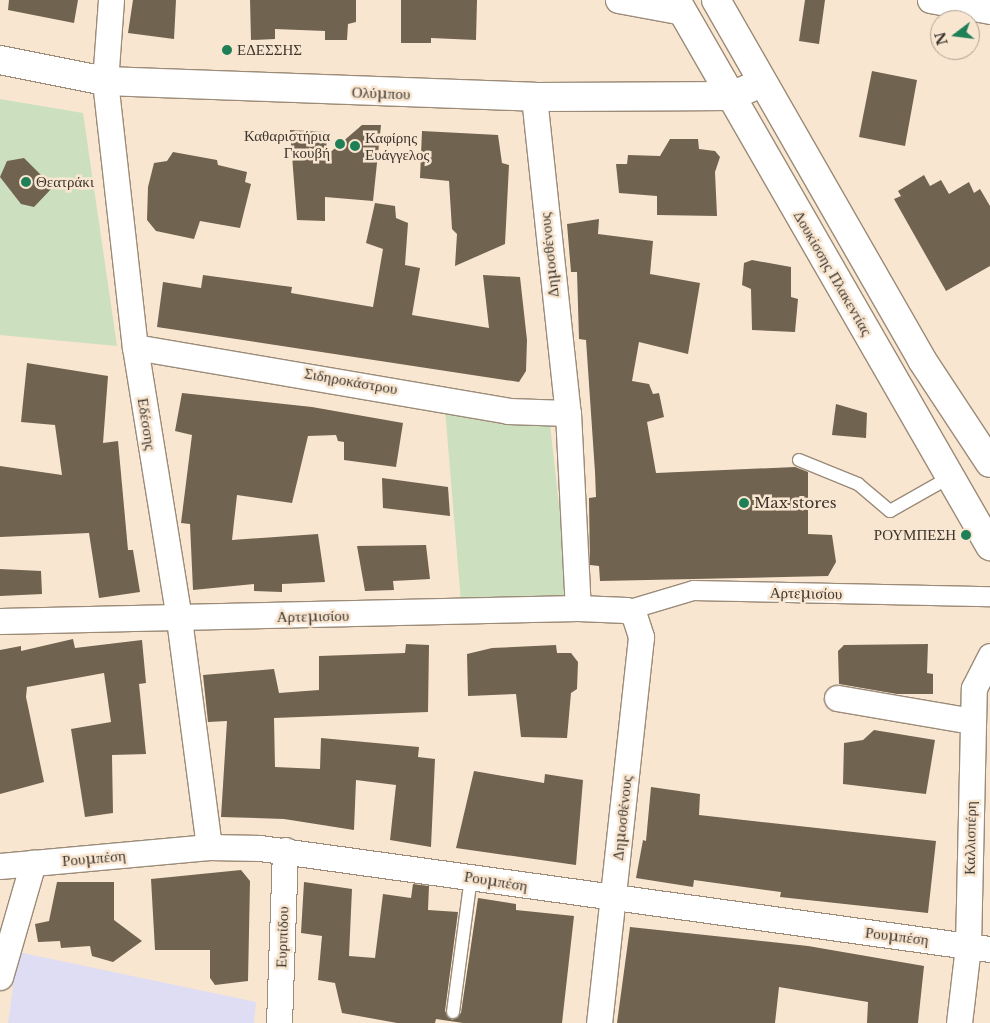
<!DOCTYPE html>
<html>
<head>
<meta charset="utf-8">
<style>
	body { margin:0 }
	#map { position:relative; width:990px; height:1023px; overflow:hidden; background:#f8e6d1; font-family:"Libre Baskerville",serif }
	div>[style] { position:absolute }
	[style*='--x'] { left:calc(var(--x)*1px); top:calc(var(--y)*1px); width:calc(var(--w)*1px); rotate:calc(var(--a)*1deg) }
	.education>* { inset:0; background:#dfddf3 }
	.green>* { inset:0; background:#cce0bf }
	.building>* { inset:0; background:#706350 }
	.roads { filter:drop-shadow(1px 0 #9b8b78) drop-shadow(-1px 0 #9b8b78) drop-shadow(0 1px #9b8b78) drop-shadow(0 -1px #9b8b78) }
	.service>* { height:12px; margin:-6px; padding:0 6px; transform-origin:6px; border-radius:6px; background:#fff }
	.pedestrian>* { height:19px; margin:-9.5px; padding:0 9.5px; transform-origin:9.5px; border-radius:9.5px; background:#fff }
	.minor>* { height:25px; margin:-12.5px; padding:0 12.5px; transform-origin:12.5px; border-radius:12.5px; background:#fff }
	.tertiary>* { height:28px; margin:-14px; padding:0 14px; transform-origin:14px; border-radius:14px; background:#fff }
	.secondary>* { height:28px; margin:-14px; padding:0 14px; transform-origin:14px; border-radius:14px; background:#fff }
	.dots>* { width:14px; height:14px; translate:-50% -50%; box-sizing:border-box; border:2px solid #f8e6d1; border-radius:50% }
	span { translate:-50% -50%; white-space:nowrap; text-align:center; line-height:1.15; -webkit-text-stroke:5px #f8e6d1; paint-order:stroke }
	.poi-label { font-size:15px; color:#3c352d }
	.left { translate:0 -50%; text-align:left }
	.right { translate:-100% -50%; text-align:right }
	.street-label { font-size:15px; color:#3c352d }
	.north { position:absolute; left:930px; top:10px; width:50px; height:50px; box-sizing:border-box; background:#f8e6d1; border:1px solid #ad9f8f; border-radius:50%; rotate:255deg; font-size:14px; font-weight:700; line-height:20px; text-align:center; color:#3c352d }
	.north::after { content:''; display:block; margin:auto; width:18px; height:22px; background:#1f7f57; clip-path:polygon(50% 0,100% 100%,50% 72%,0 100%) }
</style>
</head>
<body>
<div id="map">
	<div class="education">
		<i style="clip-path:polygon(18px 952px,256px 1002px,254px 1023px,8px 1023px)"></i>
	</div>
	<div class="green">
		<i style="clip-path:polygon(0 99px,83px 113px,117px 346px,0 335px)"></i>
		<i style="clip-path:polygon(445px 409px,550px 424px,569px 597px,461px 602px)"></i>
	</div>
	<div class="building">
		<i style="clip-path:polygon(9px 0,78px 0,74px 23px,8px 10px)"></i>
		<i style="clip-path:polygon(133px 0,176px 0,174px 39px,128px 33px)"></i>
		<i style="clip-path:polygon(250px 0,356px 0,356px 22px,348px 24px,347px 40px,325px 40px,325px 31px,275px 29px,275px 39px,251px 40px)"></i>
		<i style="clip-path:polygon(401px 0,477px 0,476px 40px,431px 38px,431px 43px,401px 43px)"></i>
		<i style="clip-path:polygon(805px 0,825px 0,819px 44px,799px 41px)"></i>
		<i style="clip-path:polygon(872px 71px,917px 80px,905px 146px,859px 137px)"></i>
		<i style="clip-path:polygon(362px 125px,381px 125px,373px 201px,325px 197px,325px 221px,297px 220px,290px 130px,327px 132px,326px 156px)"></i>
		<i style="clip-path:polygon(422px 131px,498px 135px,502px 163px,509px 165px,505px 244px,455px 266px,457px 234px,452px 229px,449px 181px,420px 178px)"></i>
		<i style="clip-path:polygon(670px 139px,698px 139px,699px 149px,715px 151px,720px 157px,715px 172px,717px 216px,657px 215px,657px 196px,619px 193px,616px 164px,627px 164px,628px 155px,660px 156px)"></i>
		<i style="clip-path:polygon(173px 152px,217px 160px,218px 165px,247px 172px,245px 182px,251px 184px,240px 228px,200px 221px,194px 239px,156px 231px,147px 220px,148px 187px,154px 163px,167px 161px)"></i>
		<i style="clip-path:polygon(24px 158px,53px 187px,34px 207px,21px 204px,0 177px,7px 161px)"></i>
		<i style="clip-path:polygon(924px 175px,930px 186px,941px 180px,949px 194px,969px 182px,974px 193px,980px 189px,990px 206px,990px 266px,946px 291px,894px 199px,901px 196px,898px 191px)"></i>
		<i style="clip-path:polygon(375px 203px,395px 206px,396px 218px,408px 223px,405px 265px,420px 268px,412px 315px,489px 328px,483px 275px,520px 277px,527px 340px,526px 371px,519px 382px,157px 327px,163px 282px,201px 288px,203px 275px,292px 287px,291px 293px,373px 307px,383px 249px,366px 243px)"></i>
		<i style="clip-path:polygon(599px 219px,598px 234px,653px 241px,650px 274px,700px 283px,688px 354px,639px 342px,632px 381px,649px 384px,653px 394px,659px 393px,664px 417px,647px 422px,656px 473px,795px 467px,808px 472px,808px 534px,832px 535px,836px 562px,828px 576px,600px 581px,599px 566px,590px 565px,589px 498px,596px 497px,595px 472px,586px 340px,579px 339px,577px 272px,571px 272px,567px 224px)"></i>
		<i style="clip-path:polygon(752px 260px,791px 267px,791px 297px,798px 299px,795px 332px,752px 330px,751px 289px,742px 285px,744px 263px)"></i>
		<i style="clip-path:polygon(27px 363px,108px 376px,103px 443px,118px 441px,128px 550px,133px 550px,140px 592px,99px 598px,89px 533px,0 537px,0 466px,62px 475px,55px 425px,21px 422px)"></i>
		<i style="clip-path:polygon(182px 393px,312px 407px,403px 423px,396px 467px,344px 460px,344px 442px,338px 441px,336px 435px,308px 436px,292px 503px,237px 495px,232px 540px,318px 534px,325px 582px,282px 584px,282px 592px,254px 591px,254px 584px,193px 590px,190px 524px,181px 523px,192px 435px,175px 431px)"></i>
		<i style="clip-path:polygon(836px 404px,867px 413px,866px 438px,832px 435px)"></i>
		<i style="clip-path:polygon(382px 478px,448px 487px,450px 516px,383px 508px)"></i>
		<i style="clip-path:polygon(426px 545px,430px 579px,393px 581px,394px 590px,365px 591px,357px 546px)"></i>
		<i style="clip-path:polygon(0 569px,41px 571px,42px 594px,0 596px)"></i>
		<i style="clip-path:polygon(73px 639px,75px 648px,142px 640px,146px 683px,139px 684px,146px 754px,112px 755px,113px 813px,85px 817px,71px 729px,111px 722px,104px 673px,27px 687px,26px 697px,44px 782px,0 794px,0 650px,21px 646px,21px 651px)"></i>
		<i style="clip-path:polygon(406px 644px,429px 645px,428px 712px,274px 718px,275px 767px,320px 769px,321px 738px,419px 747px,418px 757px,435px 759px,431px 847px,390px 840px,396px 785px,356px 780px,354px 830px,284px 819px,221px 817px,227px 721px,208px 722px,203px 675px,274px 669px,279px 693px,319px 690px,319px 656px,405px 653px)"></i>
		<i style="clip-path:polygon(928px 644px,927px 673px,933px 674px,933px 694px,897px 694px,839px 684px,838px 651px,844px 645px)"></i>
		<i style="clip-path:polygon(556px 645px,557px 653px,571px 653px,578px 662px,577px 689px,571px 693px,567px 738px,521px 737px,516px 694px,468px 696px,467px 654px,492px 648px)"></i>
		<i style="clip-path:polygon(874px 730px,935px 740px,926px 794px,843px 784px,844px 743px,863px 740px)"></i>
		<i style="clip-path:polygon(474px 771px,544px 783px,545px 774px,583px 780px,576px 865px,456px 848px)"></i>
		<i style="clip-path:polygon(651px 787px,700px 794px,699px 815px,936px 841px,928px 913px,780px 897px,781px 892px,694px 880px,693px 887px,636px 878px,643px 840px,646px 841px)"></i>
		<i style="clip-path:polygon(241px 870px,250px 881px,248px 981px,215px 985px,210px 978px,210px 950px,155px 950px,151px 879px)"></i>
		<i style="clip-path:polygon(57px 882px,114px 882px,114px 920px,142px 941px,113px 962px,92px 956px,90px 946px,61px 948px,60px 941px,38px 942px,35px 924px,49px 921px)"></i>
		<i style="clip-path:polygon(304px 882px,352px 889px,349px 956px,375px 958px,383px 894px,411px 898px,413px 884px,429px 886px,428px 910px,458px 912px,445px 1011px,452px 1020px,461px 1013px,478px 898px,516px 904px,516px 910px,574px 916px,562px 1023px,463px 1023px,436px 1019px,435px 1023px,397px 1023px,342px 1013px,335px 983px,318px 980px,322px 936px,301px 933px)"></i>
		<i style="clip-path:polygon(630px 927px,808px 946px,924px 966px,918px 1023px,867px 1023px,868px 1002px,779px 987px,775px 1023px,617px 1023px)"></i>
	</div>
	<div class="roads">
		<div class="service">
			<i style="--x:799;--y:460;--w:64;--a:22.1"></i>
			<i style="--x:858;--y:484;--w:42;--a:40.2"></i>
			<i style="--x:890;--y:511;--w:69;--a:-29.5"></i>
			<i style="--x:453;--y:1012;--w:136;--a:-82.4"></i>
		</div>
		<div class="pedestrian">
			<i style="--x:626;--y:610;--w:70;--a:-16.6"></i>
			<i style="--x:693;--y:590;--w:297;--a:1.2"></i>
		</div>
		<div class="minor">
			<i style="--x:111;--y:0;--w:81;--a:94.2"></i>
			<i style="--x:105;--y:81;--w:268;--a:83.6"></i>
			<i style="--x:135;--y:347;--w:276;--a:80.8"></i>
			<i style="--x:179;--y:619;--w:230;--a:82.5"></i>
			<i style="--x:618;--y:0;--w:66;--a:10.5"></i>
			<i style="--x:930;--y:0;--w:61;--a:10.4"></i>
			<i style="--x:534;--y:97;--w:318;--a:83.9"></i>
			<i style="--x:568;--y:413;--w:195;--a:87.1"></i>
			<i style="--x:135;--y:347;--w:378;--a:9.7"></i>
			<i style="--x:508;--y:411;--w:60;--a:1.9"></i>
			<i style="--x:0;--y:621;--w:578;--a:-1.29"></i>
			<i style="--x:578;--y:608;--w:48;--a:2.4"></i>
			<i style="--x:626;--y:610;--w:9;--a:32"></i>
			<i style="--x:634;--y:615;--w:23;--a:72"></i>
			<i style="--x:641;--y:637;--w:388;--a:96.2"></i>
			<i style="--x:837;--y:698;--w:137;--a:9.7"></i>
			<i style="--x:0;--y:866;--w:210;--a:-5.2"></i>
			<i style="--x:209;--y:847;--w:51;--a:1.1"></i>
			<i style="--x:260;--y:848;--w:737;--a:7.88"></i>
			<i style="--x:0;--y:977;--w:119;--a:-73.9"></i>
			<i style="--x:279;--y:1023;--w:173;--a:-88"></i>
			<i style="--x:959;--y:1023;--w:78;--a:-83.3"></i>
			<i style="--x:968;--y:946;--w:258;--a:-88.7"></i>
			<i style="--x:974;--y:688;--w:36;--a:-63"></i>
		</div>
		<div class="tertiary">
			<i style="--x:0;--y:60;--w:107;--a:11.3"></i>
			<i style="--x:105;--y:81;--w:429;--a:2.1"></i>
			<i style="--x:534;--y:97;--w:197;--a:-0.3"></i>
			<i style="--x:731;--y:96;--w:33;--a:-23"></i>
		</div>
		<div class="secondary">
			<i style="--x:676;--y:0;--w:630;--a:60.1"></i>
			<i style="--x:716;--y:0;--w:415;--a:60.2"></i>
			<i style="--x:922;--y:360;--w:123;--a:56.6"></i>
		</div>
	</div>
	<div class="dots">
		<i style="left:227px;top:50px;background:#1f7f57"></i>
		<i style="left:340px;top:144px;background:#1f7f57"></i>
		<i style="left:355px;top:146px;background:#1f7f57"></i>
		<i style="left:26px;top:182px;background:#1f7f57"></i>
		<i style="left:744px;top:503px;background:#1f7f57"></i>
		<i style="left:966px;top:535px;background:#1f7f57"></i>
	</div>
	<div class="poi-label">
		<span class="left" style="left:237px;top:50px">ΕΔΕΣΣΗΣ</span>
		<span class="right" style="left:330px;top:144px">Καθαριστήρια<br>Γκουβή</span>
		<span class="left" style="left:365px;top:146px">Καφίρης<br>Ευάγγελος</span>
		<span class="left" style="left:36px;top:182px">Θεατράκι</span>
		<span class="left" style="left:754px;top:503px">Max stores</span>
		<span class="right" style="left:956px;top:535px">ΡΟΥΜΠΕΣΗ</span>
	</div>
	<div class="street-label">
		<span style="left:381px;top:93px;rotate:2deg">Ολύμπου</span>
		<span style="left:549px;top:255px;rotate:-96deg">Δημοσθένους</span>
		<span style="left:833px;top:273px;rotate:60deg">Δουκίσσης Πλακεντίας</span>
		<span style="left:351px;top:381px;rotate:10deg">Σιδηροκάστρου</span>
		<span style="left:147px;top:424px;rotate:81deg">Εδέσσης</span>
		<span style="left:806px;top:593px;rotate:1deg">Αρτεμισίου</span>
		<span style="left:313px;top:616px;rotate:-1deg">Αρτεμισίου</span>
		<span style="left:622px;top:818px;rotate:-84deg">Δημοσθένους</span>
		<span style="left:970px;top:838px;rotate:-89deg">Καλλισπέρη</span>
		<span style="left:94px;top:858px;rotate:-5deg">Ρουμπέση</span>
		<span style="left:496px;top:881px;rotate:9deg">Ρουμπέση</span>
		<span style="left:897px;top:936px;rotate:7deg">Ρουμπέση</span>
		<span style="left:282px;top:937px;rotate:-88deg">Ευριπίδου</span>
	</div>
	<div class="north">N</div>
</div>
</body>
</html>
